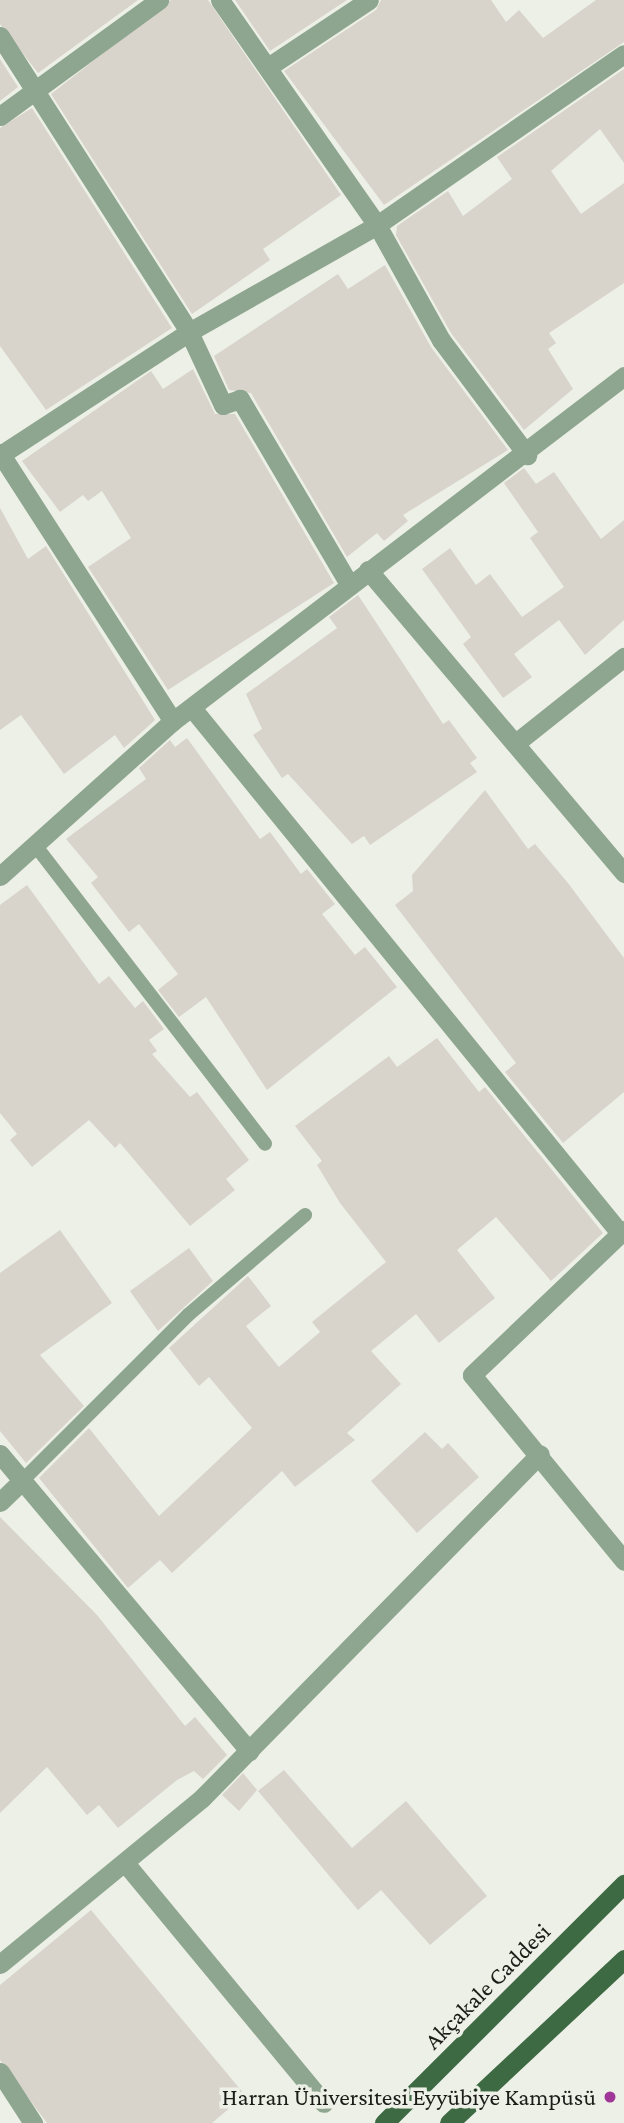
<!DOCTYPE html>
<html>
<head>
<meta charset="utf-8">
<style>
	body { margin:0 }
	#map { position:relative; width:624px; height:2123px; overflow:hidden; background:#edf0e6; font-family:"Crimson Pro",serif }
	div>[style] { position:absolute }
	[style*='--x'] { left:calc(var(--x)*1px); top:calc(var(--y)*1px); width:calc(var(--w)*1px); rotate:calc(var(--a)*1deg) }
	.building>* { inset:0; background:#d8d4cb }
	.service>* { height:14px; margin:-7px; padding:0 7px; transform-origin:7px; border-radius:7px; background:#8ea690 }
	.minor>* { height:19px; margin:-9.5px; padding:0 9.5px; transform-origin:9.5px; border-radius:9.5px; background:#8ea690 }
	.tertiary>* { height:19px; margin:-9.5px; padding:0 9.5px; transform-origin:9.5px; border-radius:9.5px; background:#8ea690 }
	.primary>* { height:19px; margin:-9.5px; padding:0 9.5px; transform-origin:9.5px; border-radius:9.5px; background:#3d6943 }
	.dots>* { width:19px; height:19px; translate:-50% -50%; box-sizing:border-box; border:4px solid #edf0e6; border-radius:50% }
	span { translate:-50% -50%; white-space:nowrap; text-align:center; line-height:1.15; -webkit-text-stroke:7px #edf0e6; paint-order:stroke }
	.street-label { font-size:24px; color:#1c1d19 }
	.poi-label { font-size:24px; color:#1c1d19 }
	.right { translate:-100% -50%; text-align:right }
</style>
</head>
<body>
<div id="map">
	<div class="building">
		<i style="clip-path:polygon(0 0,138px 0,38px 73px,0 24px)"></i>
		<i style="clip-path:polygon(171px 0,208px 0,341px 195px,263px 249px,270px 260px,192px 314px,51px 94px)"></i>
		<i style="clip-path:polygon(235px 0,347px 0,270px 51px)"></i>
		<i style="clip-path:polygon(381px 0,491px 0,506px 22px,519px 10px,543px 38px,596px 0,624px 0,624px 42px,384px 205px,284px 71px,376px 10px)"></i>
		<i style="clip-path:polygon(0 59px,18px 87px,0 101px)"></i>
		<i style="clip-path:polygon(624px 69px,624px 163px,600px 129px,551px 171px,581px 214px,624px 183px,624px 283px,549px 333px,556px 343px,548px 349px,573px 389px,524px 430px,451px 333px,396px 235px,397px 226px,448px 191px,463px 216px,512px 179px,497px 157px)"></i>
		<i style="clip-path:polygon(32px 108px,172px 328px,46px 410px,0 346px,0 128px)"></i>
		<i style="clip-path:polygon(385px 265px,431px 347px,508px 450px,403px 515px,408px 521px,384px 541px,377px 533px,347px 557px,251px 393px,229px 390px,214px 356px,338px 274px,348px 289px)"></i>
		<i style="clip-path:polygon(193px 369px,215px 414px,235px 414px,334px 583px,168px 690px,88px 567px,131px 538px,102px 491px,88px 501px,83px 495px,60px 512px,22px 461px,151px 371px,163px 389px)"></i>
		<i style="clip-path:polygon(524px 468px,536px 484px,554px 472px,601px 539px,624px 520px,624px 620px,585px 655px,559px 620px,514px 654px,532px 677px,503px 698px,463px 644px,471px 637px,422px 569px,450px 548px,476px 585px,490px 574px,522px 617px,564px 587px,530px 538px,538px 532px,504px 483px)"></i>
		<i style="clip-path:polygon(0 508px,28px 559px,46px 546px,155px 720px,124px 748px,115px 735px,64px 774px,21px 715px,0 730px)"></i>
		<i style="clip-path:polygon(358px 595px,443px 724px,449px 720px,477px 758px,470px 763px,477px 772px,370px 845px,364px 836px,352px 844px,288px 774px,282px 778px,253px 735px,262px 729px,246px 694px,337px 628px,329px 617px)"></i>
		<i style="clip-path:polygon(187px 738px,260px 839px,270px 832px,301px 874px,307px 869px,335px 904px,322px 914px,355px 955px,365px 947px,397px 987px,267px 1090px,206px 997px,179px 1017px,158px 990px,178px 974px,139px 924px,129px 932px,91px 883px,98px 877px,66px 839px,146px 779px,139px 768px,170px 740px,175px 747px)"></i>
		<i style="clip-path:polygon(485px 790px,528px 849px,535px 844px,568px 883px,624px 958px,624px 1092px,563px 1143px,505px 1072px,516px 1063px,395px 905px,413px 891px,412px 875px)"></i>
		<i style="clip-path:polygon(27px 885px,99px 984px,109px 976px,135px 1008px,143px 1001px,164px 1029px,149px 1040px,157px 1051px,152px 1054px,190px 1097px,197px 1092px,249px 1160px,226px 1179px,235px 1190px,190px 1226px,120px 1143px,115px 1148px,89px 1120px,32px 1167px,10px 1140px,17px 1134px,0 1113px,0 905px)"></i>
		<i style="clip-path:polygon(437px 1038px,479px 1092px,485px 1087px,603px 1233px,551px 1281px,496px 1217px,457px 1250px,495px 1298px,439px 1343px,416px 1314px,371px 1351px,401px 1384px,347px 1433px,355px 1440px,295px 1487px,282px 1471px,172px 1573px,160px 1560px,128px 1588px,39px 1478px,89px 1428px,159px 1516px,252px 1428px,209px 1377px,199px 1386px,169px 1348px,248px 1276px,271px 1306px,246px 1326px,279px 1367px,320px 1332px,312px 1322px,386px 1262px,340px 1203px,317px 1165px,322px 1161px,295px 1126px,389px 1056px,397px 1067px)"></i>
		<i style="clip-path:polygon(60px 1230px,112px 1303px,40px 1355px,84px 1406px,26px 1463px,0 1431px,0 1273px)"></i>
		<i style="clip-path:polygon(189px 1248px,213px 1281px,158px 1331px,130px 1291px)"></i>
		<i style="clip-path:polygon(425px 1432px,442px 1449px,448px 1443px,479px 1477px,417px 1533px,371px 1481px)"></i>
		<i style="clip-path:polygon(0 1517px,97px 1615px,185px 1726px,195px 1717px,227px 1755px,203px 1779px,194px 1771px,177px 1780px,118px 1828px,99px 1805px,87px 1815px,47px 1767px,0 1813px)"></i>
		<i style="clip-path:polygon(284px 1770px,352px 1848px,406px 1801px,487px 1896px,430px 1945px,381px 1890px,358px 1910px,258px 1791px)"></i>
		<i style="clip-path:polygon(243px 1773px,257px 1790px,239px 1811px,222px 1795px)"></i>
		<i style="clip-path:polygon(91px 1910px,245px 2095px,212px 2123px,47px 2123px,0 2060px,0 1985px)"></i>
	</div>
	<div class="service">
		<i style="--x:35;--y:845;--w:377;--a:52.4"></i>
		<i style="--x:22;--y:1481;--w:235;--a:-45"></i>
		<i style="--x:188;--y:1315;--w:154;--a:-40.5"></i>
	</div>
	<div class="minor">
		<i style="--x:220;--y:0;--w:274;--a:55.1"></i>
		<i style="--x:377;--y:225;--w:132;--a:60.9"></i>
		<i style="--x:441;--y:340;--w:144;--a:53.2"></i>
		<i style="--x:0;--y:36;--w:351;--a:57.4"></i>
		<i style="--x:189;--y:332;--w:225;--a:146.9"></i>
		<i style="--x:268;--y:67;--w:121;--a:-33.6"></i>
		<i style="--x:0;--y:116;--w:197;--a:-36.1"></i>
		<i style="--x:0;--y:453;--w:319;--a:57.2"></i>
		<i style="--x:368;--y:570;--w:397;--a:49.8"></i>
		<i style="--x:349;--y:584;--w:215;--a:-120.5"></i>
		<i style="--x:240;--y:399;--w:18;--a:161"></i>
		<i style="--x:223;--y:405;--w:81;--a:-115"></i>
		<i style="--x:189;--y:332;--w:216;--a:-29.6"></i>
		<i style="--x:377;--y:225;--w:300;--a:-34.7"></i>
		<i style="--x:192;--y:708;--w:677;--a:50.81"></i>
		<i style="--x:517;--y:742;--w:137;--a:-38.5"></i>
		<i style="--x:0;--y:876;--w:232;--a:-41.9"></i>
		<i style="--x:173;--y:721;--w:568;--a:-37.41"></i>
		<i style="--x:624;--y:1230;--w:210;--a:136.4"></i>
		<i style="--x:472;--y:1375;--w:240;--a:50.7"></i>
		<i style="--x:0;--y:1454;--w:388;--a:50"></i>
		<i style="--x:0;--y:1502;--w:30;--a:-44"></i>
		<i style="--x:126;--y:1864;--w:310;--a:50.4"></i>
		<i style="--x:0;--y:1964;--w:261;--a:-39.4"></i>
		<i style="--x:202;--y:1798;--w:482;--a:-45.5"></i>
	</div>
	<div class="tertiary">
		<i style="--x:0;--y:2072;--w:61;--a:57.1"></i>
	</div>
	<div class="primary">
		<i style="--x:384;--y:2123;--w:339;--a:-44.9"></i>
		<i style="--x:449;--y:2123;--w:240;--a:-43.1"></i>
	</div>
	<div class="dots">
		<i style="left:610px;top:2097px;background:#9f3698"></i>
	</div>
	<div class="street-label">
		<span style="left:487px;top:1986px;rotate:-45deg">Akçakale Caddesi</span>
	</div>
	<div class="poi-label">
		<span class="right" style="left:596px;top:2097px">Harran Üniversitesi Eyyübiye Kampüsü</span>
	</div>
</div>
</body>
</html>
